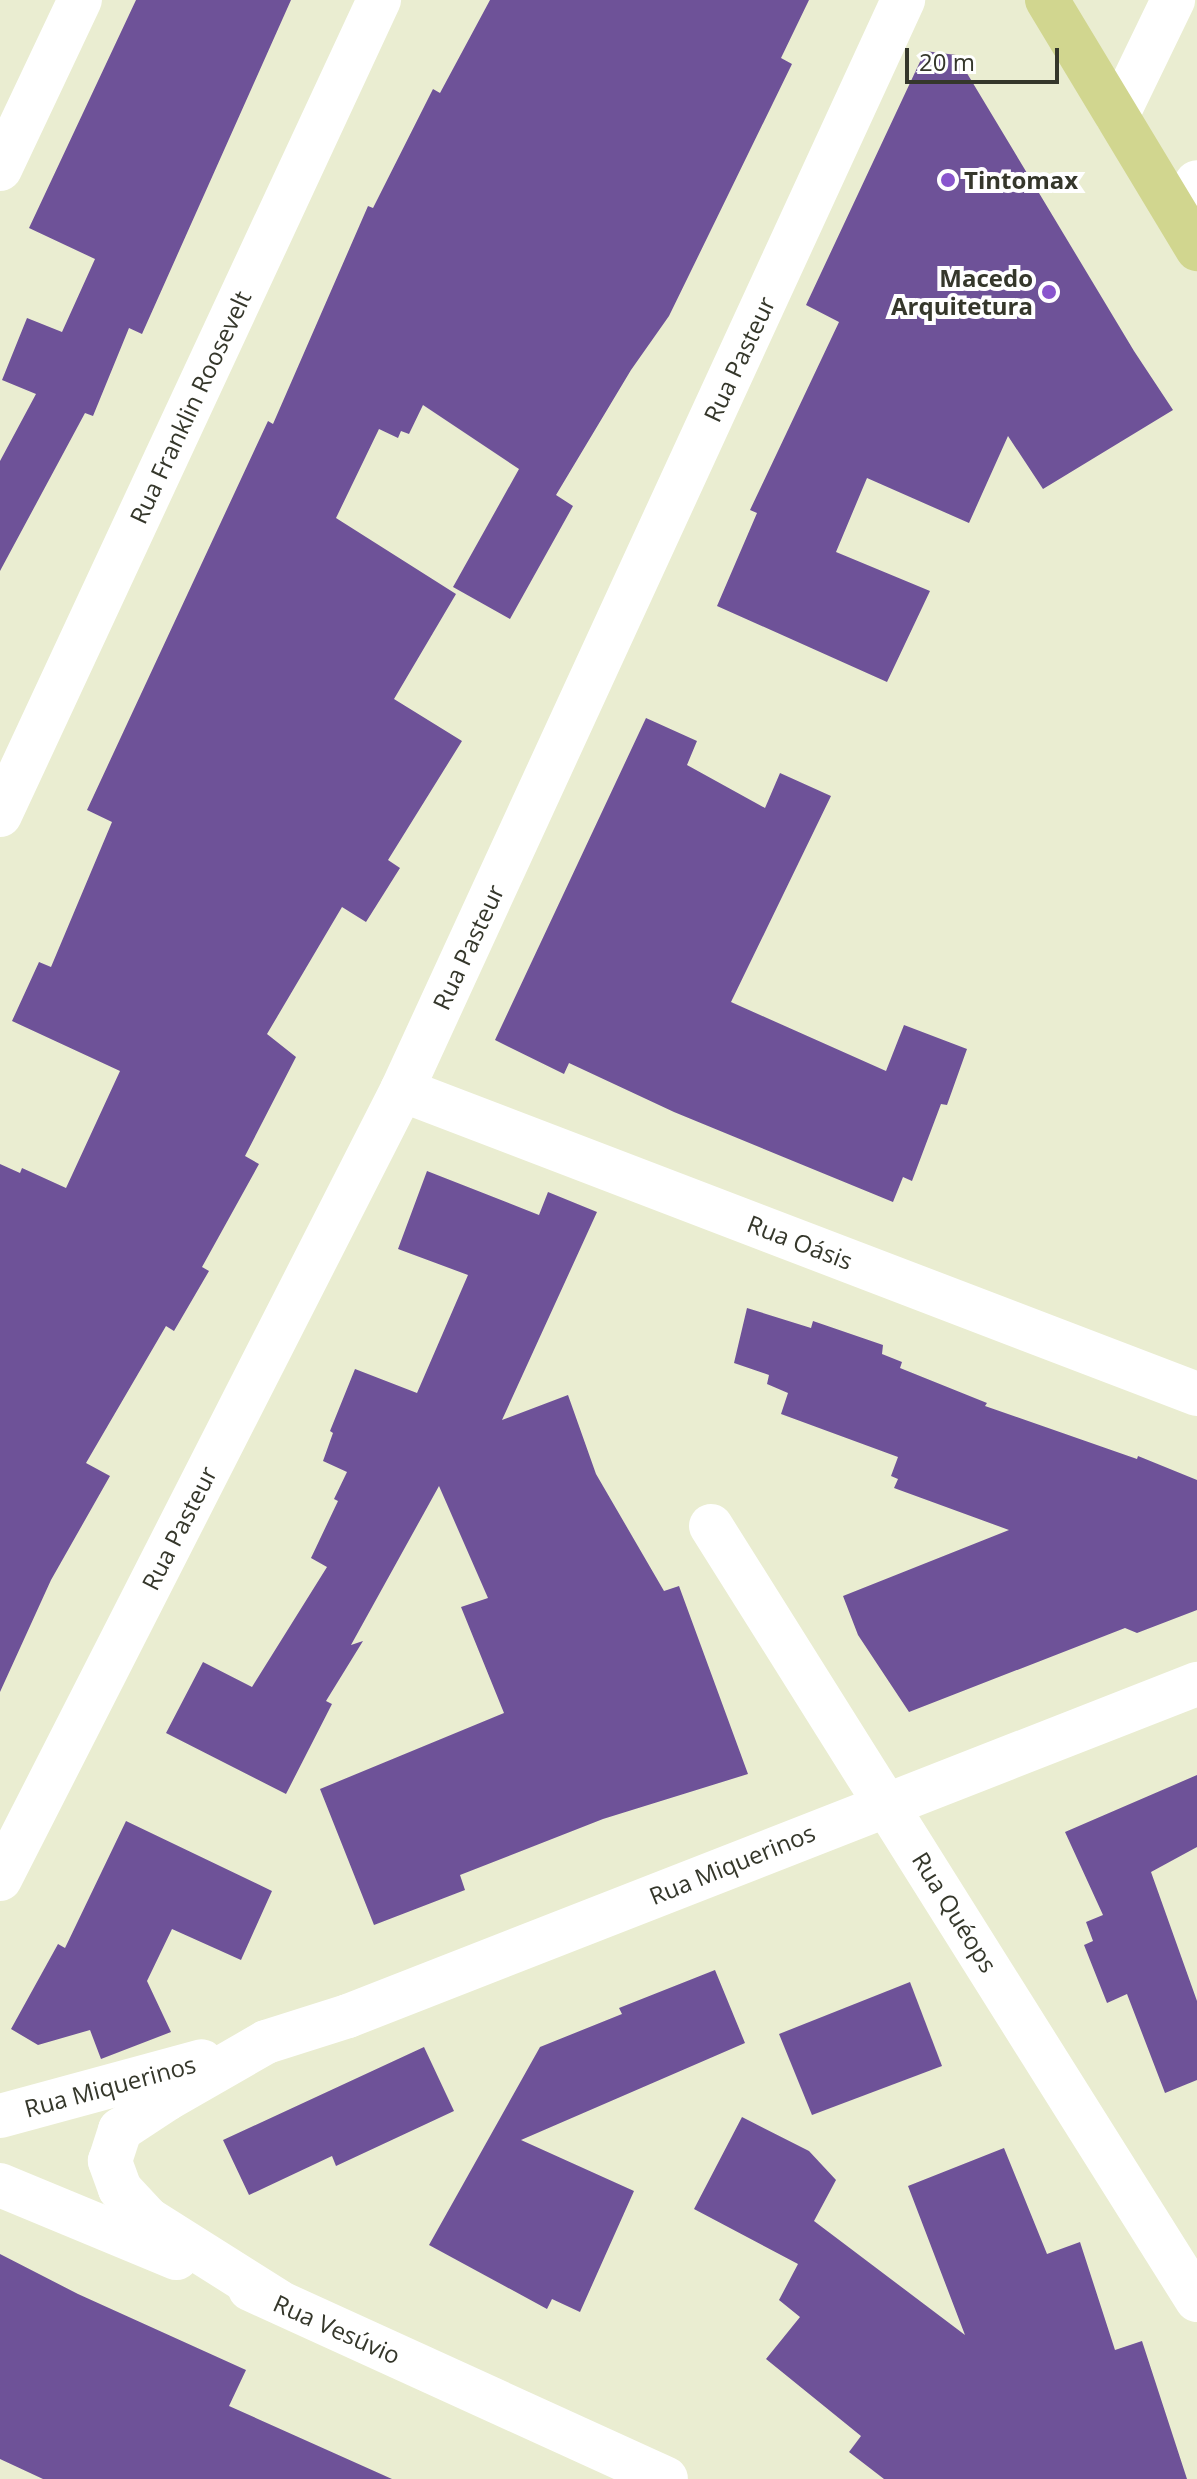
<!DOCTYPE html>
<html>
<head>
<meta charset="utf-8">
<style>
	body { margin:0 }
	#map { position:relative; width:1197px; height:2479px; overflow:hidden; background:#eaedd1; font-family:"Open Sans",sans-serif }
	div>[style] { position:absolute }
	[style*='--x'] { left:calc(var(--x)*1px); top:calc(var(--y)*1px); width:calc(var(--w)*1px); rotate:calc(var(--a)*1deg) }
	.building>* { inset:0; background:#6e5298 }
	.minor>* { height:44px; margin:-22px; padding:0 22px; transform-origin:22px; border-radius:22px; background:#fff }
	.primary>* { height:44px; margin:-22px; padding:0 22px; transform-origin:22px; border-radius:22px; background:#d1d68f }
	.dots>* { width:22px; height:22px; translate:-50% -50%; box-sizing:border-box; border:4px solid #fff; border-radius:50% }
	span { translate:-50% -50%; white-space:nowrap; text-align:center; line-height:1.15; -webkit-text-stroke:8px #fff; paint-order:stroke }
	.poi-label { font-size:24px; color:#35372b; font-weight:700 }
	.left { translate:0 -50%; text-align:left }
	.right { translate:-100% -50%; text-align:right }
	.street-label { font-size:24px; color:#35372b }
	.scale { position:absolute; left:905px; top:48px; width:154px; height:36px; box-sizing:border-box; border:4px solid #35372b; border-top:0; padding-left:10px; font-size:24px; line-height:28px; white-space:nowrap; color:#35372b; -webkit-text-stroke:6px #fff; paint-order:stroke }
</style>
</head>
<body>
<div id="map">
	<div class="building">
		<i style="clip-path:polygon(136px 0,291px 0,142px 334px,129px 328px,93px 416px,85px 413px,0 571px,0 461px,36px 394px,2px 380px,27px 318px,62px 332px,95px 259px,29px 228px)"></i>
		<i style="clip-path:polygon(490px 0,809px 0,781px 58px,792px 64px,669px 316px,631px 370px,556px 495px,573px 506px,510px 619px,453px 587px,519px 469px,423px 405px,409px 434px,401px 431px,398px 438px,379px 429px,336px 518px,456px 594px,394px 699px,462px 741px,388px 860px,400px 868px,366px 922px,342px 907px,267px 1034px,296px 1057px,245px 1156px,259px 1164px,202px 1267px,209px 1271px,174px 1331px,166px 1326px,86px 1463px,110px 1476px,51px 1580px,0 1692px,0 1164px,20px 1173px,22px 1168px,66px 1188px,120px 1071px,12px 1021px,39px 962px,51px 967px,112px 822px,87px 810px,268px 421px,273px 424px,368px 206px,373px 208px,433px 89px,440px 93px)"></i>
		<i style="clip-path:polygon(925px 51px,956px 55px,1134px 351px,1173px 410px,1043px 489px,1008px 436px,969px 523px,867px 478px,836px 552px,930px 591px,887px 682px,717px 606px,757px 513px,750px 510px,839px 322px,806px 305px)"></i>
		<i style="clip-path:polygon(646px 718px,697px 741px,687px 765px,765px 808px,780px 773px,831px 796px,731px 1002px,886px 1071px,904px 1025px,967px 1049px,947px 1105px,941px 1104px,912px 1181px,903px 1177px,893px 1202px,674px 1112px,569px 1063px,564px 1074px,495px 1040px)"></i>
		<i style="clip-path:polygon(427px 1171px,539px 1215px,548px 1192px,597px 1212px,502px 1420px,568px 1395px,596px 1474px,664px 1591px,679px 1586px,748px 1774px,603px 1819px,460px 1875px,465px 1890px,374px 1925px,320px 1789px,504px 1713px,461px 1607px,488px 1598px,439px 1486px,351px 1645px,363px 1641px,326px 1701px,332px 1704px,286px 1794px,166px 1733px,203px 1662px,252px 1687px,327px 1567px,311px 1558px,338px 1501px,334px 1499px,347px 1472px,323px 1461px,333px 1433px,330px 1431px,355px 1369px,417px 1393px,468px 1275px,398px 1249px)"></i>
		<i style="clip-path:polygon(747px 1308px,811px 1328px,813px 1321px,883px 1345px,882px 1354px,902px 1362px,900px 1368px,987px 1403px,985px 1406px,1137px 1459px,1138px 1456px,1197px 1480px,1197px 1610px,1137px 1633px,1125px 1628px,909px 1712px,858px 1635px,843px 1596px,1009px 1530px,894px 1488px,898px 1479px,891px 1476px,898px 1457px,781px 1414px,788px 1393px,767px 1384px,769px 1375px,734px 1363px)"></i>
		<i style="clip-path:polygon(1197px 1775px,1197px 1847px,1151px 1872px,1197px 2001px,1197px 2080px,1165px 2093px,1127px 1994px,1107px 2003px,1084px 1945px,1093px 1941px,1086px 1922px,1103px 1915px,1065px 1832px)"></i>
		<i style="clip-path:polygon(126px 1821px,272px 1891px,241px 1960px,172px 1929px,147px 1981px,171px 2032px,101px 2059px,90px 2030px,38px 2045px,11px 2029px,58px 1944px,65px 1948px)"></i>
		<i style="clip-path:polygon(715px 1970px,745px 2043px,521px 2140px,634px 2191px,580px 2312px,552px 2299px,547px 2309px,429px 2245px,540px 2047px,622px 2014px,619px 2008px)"></i>
		<i style="clip-path:polygon(910px 1982px,942px 2066px,812px 2115px,779px 2034px)"></i>
		<i style="clip-path:polygon(424px 2047px,454px 2111px,336px 2166px,332px 2156px,249px 2195px,223px 2140px)"></i>
		<i style="clip-path:polygon(742px 2117px,809px 2151px,836px 2180px,814px 2221px,965px 2335px,908px 2186px,1004px 2148px,1047px 2254px,1080px 2242px,1115px 2350px,1142px 2341px,1187px 2479px,884px 2479px,849px 2452px,861px 2436px,766px 2359px,800px 2317px,779px 2300px,798px 2264px,694px 2209px)"></i>
		<i style="clip-path:polygon(0 2254px,78px 2294px,246px 2370px,229px 2406px,392px 2479px,43px 2479px,0 2459px)"></i>
	</div>
	<div class="minor">
		<i style="--x:1117;--y:116;--w:129;--a:-64.2"></i>
		<i style="--x:0;--y:169;--w:187;--a:-64.7"></i>
		<i style="--x:1176;--y:213;--w:37;--a:-56"></i>
		<i style="--x:0;--y:815;--w:899;--a:-65.06"></i>
		<i style="--x:402;--y:1090;--w:851;--a:20.93"></i>
		<i style="--x:711;--y:1526;--w:914;--a:57.88"></i>
		<i style="--x:0;--y:1879;--w:886;--a:-63"></i>
		<i style="--x:402;--y:1090;--w:1200;--a:-65.31"></i>
		<i style="--x:0;--y:2116;--w:209;--a:-15.2"></i>
		<i style="--x:0;--y:2185;--w:191;--a:22.5"></i>
		<i style="--x:250;--y:2289;--w:457;--a:24.5"></i>
		<i style="--x:278;--y:2301;--w:154;--a:-147.8"></i>
		<i style="--x:148;--y:2219;--w:41;--a:-133"></i>
		<i style="--x:120;--y:2189;--w:30;--a:-110"></i>
		<i style="--x:110;--y:2161;--w:33;--a:-72"></i>
		<i style="--x:120;--y:2130;--w:56;--a:-33.4"></i>
		<i style="--x:167;--y:2099;--w:114;--a:-29.9"></i>
		<i style="--x:266;--y:2042;--w:86;--a:-17.6"></i>
		<i style="--x:348;--y:2016;--w:912;--a:-21.36"></i>
	</div>
	<div class="primary">
		<i style="--x:1047;--y:0;--w:291;--a:58.9"></i>
	</div>
	<div class="dots">
		<i style="left:948px;top:180px;background:#8955cd"></i>
		<i style="left:1049px;top:292px;background:#8955cd"></i>
	</div>
	<div class="poi-label">
		<span class="left" style="left:964px;top:180px">Tintomax</span>
		<span class="right" style="left:1033px;top:292px">Macedo<br>Arquitetura</span>
	</div>
	<div class="street-label">
		<span style="left:739px;top:359px;rotate:-65deg">Rua Pasteur</span>
		<span style="left:190px;top:407px;rotate:-65deg">Rua Franklin Roosevelt</span>
		<span style="left:468px;top:947px;rotate:-65deg">Rua Pasteur</span>
		<span style="left:800px;top:1242px;rotate:21deg">Rua Oásis</span>
		<span style="left:179px;top:1528px;rotate:-63deg">Rua Pasteur</span>
		<span style="left:732px;top:1864px;rotate:-22deg">Rua Miquerinos</span>
		<span style="left:955px;top:1912px;rotate:58deg">Rua Quéops</span>
		<span style="left:110px;top:2086px;rotate:-15deg">Rua Miquerinos</span>
		<span style="left:337px;top:2329px;rotate:24deg">Rua Vesúvio</span>
	</div>
	<div class="scale">20 m</div>
</div>
</body>
</html>
